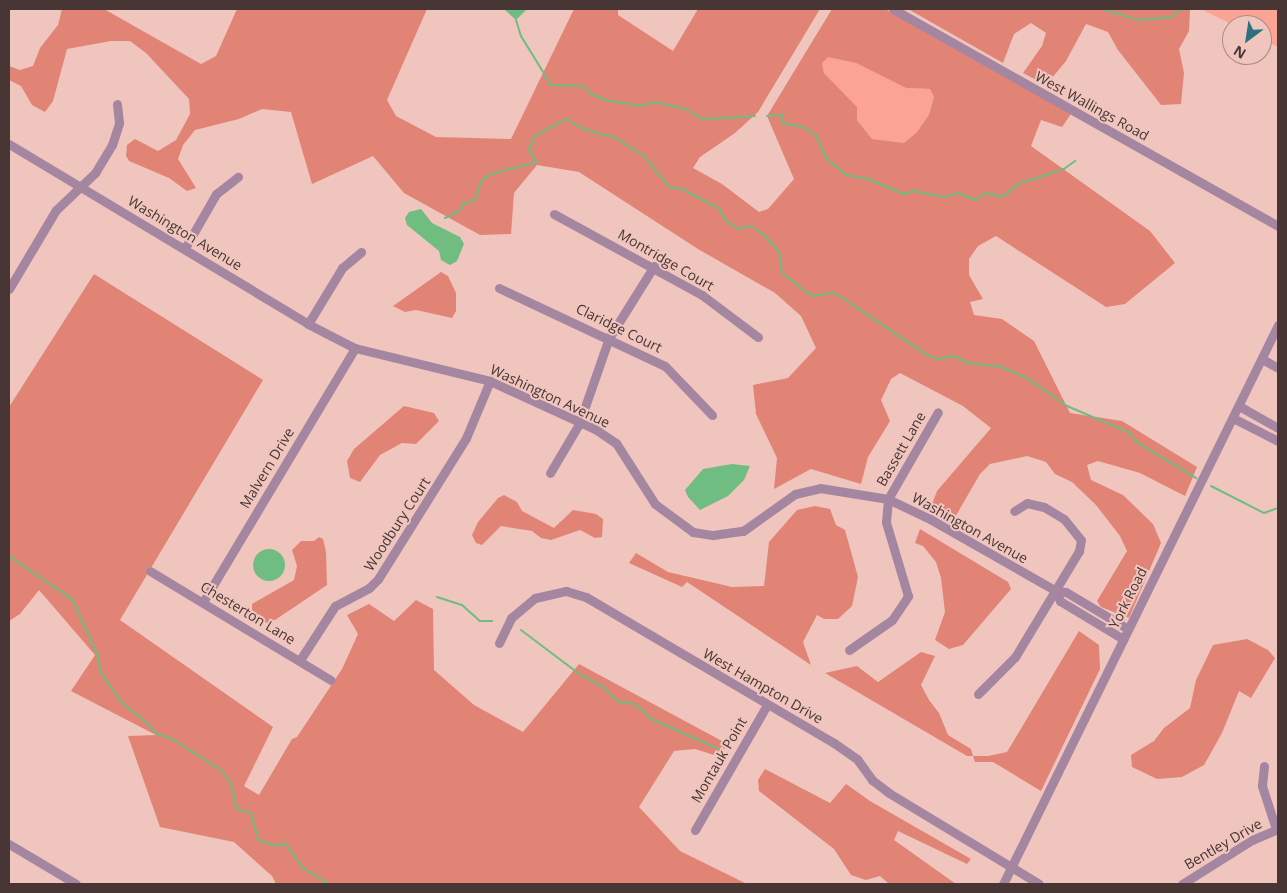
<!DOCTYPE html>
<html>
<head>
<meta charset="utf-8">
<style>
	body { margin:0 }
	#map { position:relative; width:1287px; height:893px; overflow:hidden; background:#f0c5be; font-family:"Open Sans",sans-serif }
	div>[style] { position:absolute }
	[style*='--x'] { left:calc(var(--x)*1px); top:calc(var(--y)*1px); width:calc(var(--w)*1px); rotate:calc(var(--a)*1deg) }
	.green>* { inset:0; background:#fba496 }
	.forest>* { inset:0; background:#e18475 }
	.water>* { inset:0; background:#6fbd80 }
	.round { border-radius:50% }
	.stream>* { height:2px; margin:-1px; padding:0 1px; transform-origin:1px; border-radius:1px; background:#6fbd80 }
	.minor>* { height:9px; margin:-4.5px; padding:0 4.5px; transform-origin:4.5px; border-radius:4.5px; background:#a586a1 }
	span { translate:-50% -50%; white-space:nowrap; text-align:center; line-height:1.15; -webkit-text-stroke:4px #f0c5be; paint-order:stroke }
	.street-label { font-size:14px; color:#473633 }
	.frame { position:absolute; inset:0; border:10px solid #473633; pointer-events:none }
	.north { position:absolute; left:1222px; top:15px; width:50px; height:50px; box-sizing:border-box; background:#f0c5be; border:1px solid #ac8c86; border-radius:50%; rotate:211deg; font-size:14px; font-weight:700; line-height:20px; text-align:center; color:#473633 }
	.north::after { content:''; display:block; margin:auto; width:18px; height:22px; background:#2b727e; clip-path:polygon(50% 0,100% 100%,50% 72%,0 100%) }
</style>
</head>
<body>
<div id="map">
	<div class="green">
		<i style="clip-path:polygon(1201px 9px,1278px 9px,1278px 47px,1262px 39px,1262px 25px,1233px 25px)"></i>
		<i style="clip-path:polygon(828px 56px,856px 63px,906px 88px,930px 89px,934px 97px,930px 115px,917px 132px,904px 143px,872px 139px,857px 120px,857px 107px,824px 73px,822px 63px)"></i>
	</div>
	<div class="forest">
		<i style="clip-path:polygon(evenodd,62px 9px,104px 9px,201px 64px,216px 56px,237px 9px,427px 9px,387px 100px,396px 116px,436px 137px,511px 139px,574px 9px,618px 9px,618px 15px,673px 51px,698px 9px,820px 9px,758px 112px,735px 133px,700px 157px,693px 168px,722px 184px,759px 212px,768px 209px,794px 179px,767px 116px,832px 9px,885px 9px,1071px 114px,1062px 127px,1041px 120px,1031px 146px,1150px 231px,1175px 263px,1125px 304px,1106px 307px,996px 236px,978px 246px,969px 259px,969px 275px,983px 299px,970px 302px,974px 315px,1002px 319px,1034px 341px,1070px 413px,1122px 421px,1197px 467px,1185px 496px,1140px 473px,1098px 461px,1087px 465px,1091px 480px,1123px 495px,1153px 524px,1161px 543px,1129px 618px,1101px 607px,1097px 601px,1127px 551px,1120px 536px,1096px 505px,1072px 482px,1055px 474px,1046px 462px,1027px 456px,990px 464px,980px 474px,954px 519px,931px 507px,937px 491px,991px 428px,963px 406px,900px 373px,891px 379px,881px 400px,890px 421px,868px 457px,861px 484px,811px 469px,774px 489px,777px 458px,756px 414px,753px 385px,788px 378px,816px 348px,801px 316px,775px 293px,698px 249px,579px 172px,537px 165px,514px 193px,511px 234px,480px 235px,404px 193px,373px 156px,312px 184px,291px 112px,262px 109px,239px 119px,195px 130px,183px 145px,178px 159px,196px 188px,187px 191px,169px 178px,129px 161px,126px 156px,127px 145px,135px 139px,158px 151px,176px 140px,190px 114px,189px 99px,146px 53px,130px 41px,111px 41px,67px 49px,53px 101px,45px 112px,32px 105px,21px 86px,9px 80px,9px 66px,20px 70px,33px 66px,40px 48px,58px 25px,62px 9px,828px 57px,856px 63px,906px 88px,930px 89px,934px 97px,929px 115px,917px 132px,904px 143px,872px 139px,857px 120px,857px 107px,824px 73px,822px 63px,828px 57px)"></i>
		<i style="clip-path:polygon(908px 9px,1190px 9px,1189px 31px,1179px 49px,1184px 73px,1181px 104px,1161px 105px,1118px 50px,1108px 32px,1086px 24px,1066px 61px,1046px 85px,1023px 73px,1042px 46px,1046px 33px,1031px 23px,1014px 34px,1003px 63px)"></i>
		<i style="clip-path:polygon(441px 272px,448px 276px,456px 293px,456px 311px,452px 318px,416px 310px,405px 312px,393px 306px)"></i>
		<i style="clip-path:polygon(94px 274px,263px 380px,120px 620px,273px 727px,244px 786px,259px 795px,292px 739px,297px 737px,342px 669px,358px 634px,347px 615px,369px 604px,394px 621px,416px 600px,433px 609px,434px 670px,474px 705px,523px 732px,579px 664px,722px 741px,727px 747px,714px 755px,695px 749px,674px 751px,639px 807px,680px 851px,747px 884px,276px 884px,272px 876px,234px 842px,160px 827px,128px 736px,156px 735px,71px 691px,95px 655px,39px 590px,20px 614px,9px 621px,9px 407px)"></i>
		<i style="clip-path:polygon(404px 406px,434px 413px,439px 421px,416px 444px,402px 443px,380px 455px,360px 482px,350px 478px,347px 461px,354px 449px)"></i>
		<i style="clip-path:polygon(504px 495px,517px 502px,522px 511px,554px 528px,573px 510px,596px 514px,603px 519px,602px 537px,595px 538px,580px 530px,551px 540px,541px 538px,532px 531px,501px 526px,482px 545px,476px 543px,472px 535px,478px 522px,498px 498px)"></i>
		<i style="clip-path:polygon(815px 506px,830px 509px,836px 525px,845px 530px,858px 577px,852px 606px,838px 619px,824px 619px,817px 615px,803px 642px,811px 665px,687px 582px,682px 587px,629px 563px,636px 553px,668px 572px,732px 587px,764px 586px,769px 542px,797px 510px)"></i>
		<i style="clip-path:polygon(920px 529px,1008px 582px,1011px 589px,963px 645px,949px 649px,935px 640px,945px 612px,941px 578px,936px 562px,923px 546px,915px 543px)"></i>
		<i style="clip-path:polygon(319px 537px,323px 539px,326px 552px,327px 585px,275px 620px,268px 623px,257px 620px,252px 614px,252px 604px,294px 580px,297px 566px,292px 550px,301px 541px,314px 541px)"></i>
		<i style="clip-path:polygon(1079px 631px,1099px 645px,1100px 669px,1041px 791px,993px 762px,975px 762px,973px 756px,967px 756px,825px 673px,857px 666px,878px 682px,921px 652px,935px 656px,921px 685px,929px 700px,939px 713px,948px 735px,971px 749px,973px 756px,988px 756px,1007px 752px)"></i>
		<i style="clip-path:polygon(1247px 639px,1268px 650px,1275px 658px,1251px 698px,1239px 691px,1222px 733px,1204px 765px,1182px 777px,1157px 779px,1132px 767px,1131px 755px,1154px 741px,1164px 728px,1190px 708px,1196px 680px,1213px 645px)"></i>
		<i style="clip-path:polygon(765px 769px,830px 803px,846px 784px,870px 801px,971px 859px,967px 864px,898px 831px,894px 840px,956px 884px,889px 884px,880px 876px,866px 880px,851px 875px,834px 849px,759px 791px,758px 780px)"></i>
	</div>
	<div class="water">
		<i style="clip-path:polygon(504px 9px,527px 9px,516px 20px)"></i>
		<i style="clip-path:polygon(421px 209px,432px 223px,460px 237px,464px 244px,457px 261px,450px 265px,441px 260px,439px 251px,407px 225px,405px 218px,409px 212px)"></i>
		<i style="clip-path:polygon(732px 464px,750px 466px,744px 480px,728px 496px,700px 510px,688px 497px,685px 490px,703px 469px)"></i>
		<i class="round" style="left:253px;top:549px;width:32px;height:32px"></i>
	</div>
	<div class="stream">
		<i style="--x:1102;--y:9;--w:39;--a:17"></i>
		<i style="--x:1139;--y:20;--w:32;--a:-5"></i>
		<i style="--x:1171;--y:17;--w:14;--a:-36"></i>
		<i style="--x:516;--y:20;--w:17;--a:73"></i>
		<i style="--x:521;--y:36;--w:57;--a:58.5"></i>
		<i style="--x:551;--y:85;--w:32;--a:2"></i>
		<i style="--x:583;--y:86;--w:11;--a:45"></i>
		<i style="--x:591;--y:94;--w:16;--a:22"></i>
		<i style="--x:606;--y:100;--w:34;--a:10"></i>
		<i style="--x:639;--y:106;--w:16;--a:-15"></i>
		<i style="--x:654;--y:102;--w:30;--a:12"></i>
		<i style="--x:683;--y:108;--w:23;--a:29"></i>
		<i style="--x:703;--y:119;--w:52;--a:-3.3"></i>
		<i style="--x:767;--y:116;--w:16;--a:-4"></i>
		<i style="--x:783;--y:115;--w:8;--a:97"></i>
		<i style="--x:782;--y:123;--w:21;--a:11"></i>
		<i style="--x:803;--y:127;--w:15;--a:32"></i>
		<i style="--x:816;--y:135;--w:25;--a:67"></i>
		<i style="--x:826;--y:158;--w:26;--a:40"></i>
		<i style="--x:846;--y:175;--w:22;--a:10"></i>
		<i style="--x:868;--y:179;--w:39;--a:23"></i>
		<i style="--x:904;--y:194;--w:9;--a:-18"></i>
		<i style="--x:913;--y:191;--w:32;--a:11"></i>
		<i style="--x:944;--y:197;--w:15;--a:-16"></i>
		<i style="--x:958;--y:193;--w:18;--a:22"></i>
		<i style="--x:975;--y:200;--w:13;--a:-32"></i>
		<i style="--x:986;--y:193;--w:17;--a:13"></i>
		<i style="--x:1003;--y:197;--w:20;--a:-41"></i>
		<i style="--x:1018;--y:184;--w:48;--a:-18.1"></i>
		<i style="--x:1064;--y:169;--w:14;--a:-36"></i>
		<i style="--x:445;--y:218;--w:16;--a:-27"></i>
		<i style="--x:459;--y:211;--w:8;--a:-60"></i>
		<i style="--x:463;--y:204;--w:13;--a:-18"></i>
		<i style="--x:475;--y:200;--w:20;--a:-72"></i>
		<i style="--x:481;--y:181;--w:12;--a:-35"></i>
		<i style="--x:491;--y:174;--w:48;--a:-14.6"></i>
		<i style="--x:537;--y:162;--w:14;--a:-124"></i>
		<i style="--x:529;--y:150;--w:15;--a:-67"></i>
		<i style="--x:535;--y:136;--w:35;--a:-29"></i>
		<i style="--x:566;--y:119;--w:23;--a:29"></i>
		<i style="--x:586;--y:130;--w:31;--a:15"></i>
		<i style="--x:616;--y:138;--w:33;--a:33"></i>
		<i style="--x:644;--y:156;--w:41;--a:50.9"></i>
		<i style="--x:670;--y:188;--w:10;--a:0"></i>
		<i style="--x:680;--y:188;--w:45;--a:27.7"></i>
		<i style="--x:720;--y:209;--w:12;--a:66"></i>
		<i style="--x:725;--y:220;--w:17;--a:33"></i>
		<i style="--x:739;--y:229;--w:11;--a:-15"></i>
		<i style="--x:750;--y:226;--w:14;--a:30"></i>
		<i style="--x:762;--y:233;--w:25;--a:47"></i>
		<i style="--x:779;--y:251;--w:22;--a:82"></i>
		<i style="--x:782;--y:273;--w:37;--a:38"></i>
		<i style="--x:811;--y:296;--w:24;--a:-7"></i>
		<i style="--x:835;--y:293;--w:111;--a:34"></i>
		<i style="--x:927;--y:355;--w:12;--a:20"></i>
		<i style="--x:938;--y:359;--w:16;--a:-11"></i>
		<i style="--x:954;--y:356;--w:16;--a:27"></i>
		<i style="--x:968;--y:363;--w:31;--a:6"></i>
		<i style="--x:999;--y:366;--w:28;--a:23"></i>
		<i style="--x:1025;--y:377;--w:51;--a:34.6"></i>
		<i style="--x:1067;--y:406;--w:66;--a:23.1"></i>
		<i style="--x:1128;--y:432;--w:15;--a:48"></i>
		<i style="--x:1138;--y:443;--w:68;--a:31.1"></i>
		<i style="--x:1211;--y:486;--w:59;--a:27"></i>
		<i style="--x:1264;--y:513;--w:15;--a:-20"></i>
		<i style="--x:9;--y:556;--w:76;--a:34.3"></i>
		<i style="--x:72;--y:599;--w:63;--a:65.5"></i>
		<i style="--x:98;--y:656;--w:15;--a:82"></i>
		<i style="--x:100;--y:671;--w:36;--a:56"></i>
		<i style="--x:120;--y:701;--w:36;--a:39"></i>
		<i style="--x:148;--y:724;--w:11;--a:52"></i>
		<i style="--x:155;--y:733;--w:18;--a:19"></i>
		<i style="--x:172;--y:739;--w:58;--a:32.3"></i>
		<i style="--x:221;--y:770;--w:17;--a:54"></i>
		<i style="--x:231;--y:784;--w:26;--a:77"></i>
		<i style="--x:237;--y:809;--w:15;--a:16"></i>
		<i style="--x:251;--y:813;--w:28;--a:75"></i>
		<i style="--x:258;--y:840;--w:19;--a:18"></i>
		<i style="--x:276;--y:846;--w:9;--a:-18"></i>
		<i style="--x:285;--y:843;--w:31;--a:54"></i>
		<i style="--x:303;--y:868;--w:31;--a:32"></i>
		<i style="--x:437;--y:597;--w:26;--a:18"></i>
		<i style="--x:462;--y:605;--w:24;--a:42"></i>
		<i style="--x:480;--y:621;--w:12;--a:0"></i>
		<i style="--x:521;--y:630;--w:71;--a:37"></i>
		<i style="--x:578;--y:673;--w:29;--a:29"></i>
		<i style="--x:603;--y:687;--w:21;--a:45"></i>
		<i style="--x:618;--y:702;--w:13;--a:4"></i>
		<i style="--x:631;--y:703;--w:15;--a:32"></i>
		<i style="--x:644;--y:711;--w:9;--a:54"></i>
		<i style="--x:649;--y:718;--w:79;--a:24"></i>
	</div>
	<div class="minor">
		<i style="--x:893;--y:9;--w:442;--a:29.4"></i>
		<i style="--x:9;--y:144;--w:349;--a:31"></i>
		<i style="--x:308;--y:324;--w:53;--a:27.1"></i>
		<i style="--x:355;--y:348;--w:139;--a:13.7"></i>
		<i style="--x:490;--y:381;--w:115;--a:24.6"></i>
		<i style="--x:595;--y:429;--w:25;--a:34"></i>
		<i style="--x:616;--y:443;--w:72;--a:57.4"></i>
		<i style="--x:655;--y:504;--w:47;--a:36.4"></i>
		<i style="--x:693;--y:532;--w:20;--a:9"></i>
		<i style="--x:713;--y:535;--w:30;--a:-8"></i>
		<i style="--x:743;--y:531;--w:64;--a:-35.4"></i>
		<i style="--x:795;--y:494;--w:26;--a:-13"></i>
		<i style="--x:820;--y:488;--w:69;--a:9.2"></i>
		<i style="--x:888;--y:499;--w:47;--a:25.5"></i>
		<i style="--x:930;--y:519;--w:145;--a:29.7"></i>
		<i style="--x:1056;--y:591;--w:10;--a:6"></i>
		<i style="--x:1066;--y:592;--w:72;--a:30.8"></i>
		<i style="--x:554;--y:214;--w:169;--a:28.7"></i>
		<i style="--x:702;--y:295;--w:70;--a:36.9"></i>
		<i style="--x:185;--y:248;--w:62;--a:-60.1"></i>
		<i style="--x:216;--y:194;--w:28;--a:-38"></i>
		<i style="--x:499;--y:288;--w:183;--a:25.2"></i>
		<i style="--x:665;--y:366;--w:68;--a:46.2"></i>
		<i style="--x:9;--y:289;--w:92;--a:-59.3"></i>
		<i style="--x:56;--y:210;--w:54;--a:-43.5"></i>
		<i style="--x:95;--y:173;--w:33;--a:-59"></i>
		<i style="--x:112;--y:145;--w:23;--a:-72"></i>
		<i style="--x:119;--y:123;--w:19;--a:-96"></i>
		<i style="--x:308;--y:324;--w:66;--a:-58.7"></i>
		<i style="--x:342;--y:268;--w:25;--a:-40"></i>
		<i style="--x:1262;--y:359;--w:18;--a:29"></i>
		<i style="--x:1239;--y:406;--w:45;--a:29.4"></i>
		<i style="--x:1233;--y:418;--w:51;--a:27.1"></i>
		<i style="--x:550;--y:473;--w:57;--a:-59.4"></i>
		<i style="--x:579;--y:424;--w:91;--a:-70.8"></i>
		<i style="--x:609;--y:338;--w:85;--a:-58"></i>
		<i style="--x:150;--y:571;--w:211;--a:31.1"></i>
		<i style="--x:1056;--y:591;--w:11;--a:68"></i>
		<i style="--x:1060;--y:601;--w:74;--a:31.1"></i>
		<i style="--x:203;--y:602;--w:296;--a:-59.1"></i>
		<i style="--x:499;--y:643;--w:28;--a:-64"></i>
		<i style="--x:511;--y:618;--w:31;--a:-40"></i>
		<i style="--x:535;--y:598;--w:32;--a:-13"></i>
		<i style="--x:566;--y:591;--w:21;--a:17"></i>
		<i style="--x:586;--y:597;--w:288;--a:30.5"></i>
		<i style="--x:834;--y:743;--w:28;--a:35"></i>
		<i style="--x:857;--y:759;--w:26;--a:54"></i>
		<i style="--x:872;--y:780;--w:21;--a:37"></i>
		<i style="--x:889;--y:793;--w:175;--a:31.2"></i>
		<i style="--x:849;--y:650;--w:52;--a:-34.9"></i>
		<i style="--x:892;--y:620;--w:29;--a:-56"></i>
		<i style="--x:908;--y:596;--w:77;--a:-106.6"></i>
		<i style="--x:886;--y:522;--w:23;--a:-85"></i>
		<i style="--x:888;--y:499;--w:100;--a:-60.1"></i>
		<i style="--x:300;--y:660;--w:64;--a:-57.1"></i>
		<i style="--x:335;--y:606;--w:38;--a:-28"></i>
		<i style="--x:369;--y:588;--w:13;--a:-45"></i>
		<i style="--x:378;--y:579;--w:166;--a:-58"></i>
		<i style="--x:466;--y:438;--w:62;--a:-67.2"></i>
		<i style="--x:978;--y:694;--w:52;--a:-45"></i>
		<i style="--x:1015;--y:657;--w:124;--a:-58.9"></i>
		<i style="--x:1079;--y:551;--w:11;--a:-80"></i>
		<i style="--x:1081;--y:540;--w:27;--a:-129"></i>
		<i style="--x:1064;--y:519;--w:23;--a:-149"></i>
		<i style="--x:1044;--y:507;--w:17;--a:-167"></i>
		<i style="--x:1027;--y:503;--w:15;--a:148"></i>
		<i style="--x:1264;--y:766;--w:20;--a:96"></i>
		<i style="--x:1262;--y:786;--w:45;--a:72"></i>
		<i style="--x:695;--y:830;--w:144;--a:-60.1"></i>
		<i style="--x:9;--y:844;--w:78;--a:30.8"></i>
		<i style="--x:1003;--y:884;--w:623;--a:-63.81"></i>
		<i style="--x:1182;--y:884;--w:83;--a:-32.2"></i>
		<i style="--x:1252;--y:840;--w:28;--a:-23"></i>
	</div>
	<div class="street-label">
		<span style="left:1092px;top:106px;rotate:29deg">West Wallings Road</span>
		<span style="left:185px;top:233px;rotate:31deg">Washington Avenue</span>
		<span style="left:666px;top:260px;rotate:30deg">Montridge Court</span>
		<span style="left:619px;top:328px;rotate:26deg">Claridge Court</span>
		<span style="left:550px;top:396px;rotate:25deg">Washington Avenue</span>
		<span style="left:901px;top:449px;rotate:-60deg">Bassett Lane</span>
		<span style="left:267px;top:468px;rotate:-59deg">Malvern Drive</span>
		<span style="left:397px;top:524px;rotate:-57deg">Woodbury Court</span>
		<span style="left:970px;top:528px;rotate:29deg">Washington Avenue</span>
		<span style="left:1128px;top:598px;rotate:-63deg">York Road</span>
		<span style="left:248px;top:613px;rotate:31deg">Chesterton Lane</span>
		<span style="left:763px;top:686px;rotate:30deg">West Hampton Drive</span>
		<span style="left:719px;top:760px;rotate:-60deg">Montauk Point</span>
		<span style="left:1223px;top:844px;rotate:-30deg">Bentley Drive</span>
	</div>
	<div class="frame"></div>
	<div class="north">N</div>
</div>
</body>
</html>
